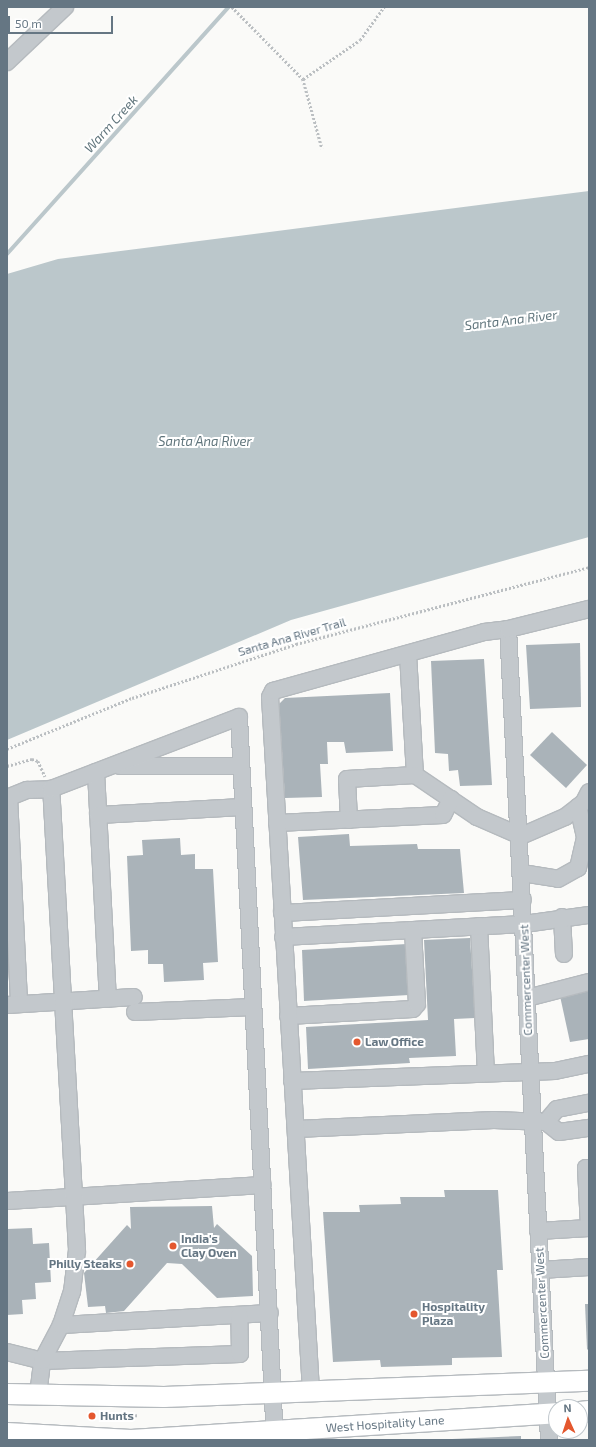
<!DOCTYPE html>
<html>
<head>
<meta charset="utf-8">
<style>
	body { margin:0 }
	#map { position:relative; width:596px; height:1447px; overflow:hidden; background:#fafaf8; font-family:"Exo 2",sans-serif }
	div>[style] { position:absolute }
	[style*='--x'] { left:calc(var(--x)*1px); top:calc(var(--y)*1px); width:calc(var(--w)*1px); rotate:calc(var(--a)*1deg) }
	.water>* { inset:0; background:#bbc7cb }
	.stream>* { height:4px; margin:-2px; padding:0 2px; transform-origin:2px; border-radius:2px; background:#bbc7cb }
	.building>* { inset:0; background:#aab3b9 }
	.path>* { height:2.5px; margin-top:-1.25px; transform-origin:0; background:repeating-linear-gradient(90deg,#bbbfc2 0 2px,transparent 0 4px) }
	.roads { filter:drop-shadow(1px 0 #b5babe) drop-shadow(-1px 0 #b5babe) drop-shadow(0 1px #b5babe) drop-shadow(0 -1px #b5babe) }
	.minor>* { height:16px; margin:-8px; padding:0 8px; transform-origin:8px; border-radius:8px; background:#c3c8cc }
	.major>* { height:20px; margin:-10px; padding:0 10px; transform-origin:10px; border-radius:10px; background:#fff }
	.dots>* { width:11px; height:11px; translate:-50% -50%; box-sizing:border-box; border:2px solid #fff; border-radius:50% }
	span { translate:-50% -50%; white-space:nowrap; text-align:center; line-height:1.15; -webkit-text-stroke:4px #fff; paint-order:stroke }
	.street-label { font-size:12px; color:#657683 }
	.poi-label { font-size:12px; color:#657683; font-weight:700 }
	.left { translate:0 -50%; text-align:left }
	.right { translate:-100% -50%; text-align:right }
	.water-label { font-size:13px; color:#60757c; font-style:italic }
	.frame { position:absolute; inset:0; border:8px solid #657683; pointer-events:none }
	.north { position:absolute; left:548px; top:1399px; width:40px; height:40px; box-sizing:border-box; background:#fff; border:1px solid #c1c8cd; border-radius:50%; rotate:357deg; font-size:11px; font-weight:700; line-height:16px; text-align:center; color:#657683 }
	.north::after { content:''; display:block; margin:auto; width:14px; height:18px; background:#e4572e; clip-path:polygon(50% 0,100% 100%,50% 72%,0 100%) }
	.scale { position:absolute; left:8px; top:16px; width:105px; height:18px; box-sizing:border-box; border:2px solid #657683; border-top:0; padding-left:5px; font-size:12px; line-height:14px; white-space:nowrap; color:#657683; -webkit-text-stroke:3px #fff; paint-order:stroke }
</style>
</head>
<body>
<div id="map">
	<div class="water">
		<i style="clip-path:polygon(589px 191px,589px 537px,291px 620px,7px 740px,7px 274px,58px 259px)"></i>
	</div>
	<div class="stream">
		<i style="--x:7;--y:254;--w:332;--a:-48.1"></i>
	</div>
	<div class="building">
		<i style="clip-path:polygon(580px 643px,581px 707px,530px 709px,526px 645px)"></i>
		<i style="clip-path:polygon(484px 659px,492px 785px,460px 786px,458px 770px,449px 771px,448px 754px,435px 753px,431px 661px)"></i>
		<i style="clip-path:polygon(390px 693px,393px 751px,346px 753px,344px 742px,327px 742px,328px 764px,320px 764px,322px 797px,285px 798px,279px 704px,285px 698px)"></i>
		<i style="clip-path:polygon(552px 732px,587px 765px,566px 788px,530px 755px)"></i>
		<i style="clip-path:polygon(349px 834px,350px 846px,417px 844px,418px 849px,460px 849px,464px 893px,303px 900px,298px 837px)"></i>
		<i style="clip-path:polygon(180px 838px,181px 855px,195px 854px,195px 869px,213px 869px,218px 962px,203px 963px,204px 980px,164px 982px,163px 964px,148px 964px,148px 950px,131px 951px,127px 856px,143px 855px,142px 840px)"></i>
		<i style="clip-path:polygon(470px 938px,475px 1018px,454px 1019px,456px 1056px,409px 1058px,410px 1063px,308px 1069px,306px 1027px,428px 1020px,424px 940px)"></i>
		<i style="clip-path:polygon(407px 944px,409px 995px,304px 1001px,302px 950px)"></i>
		<i style="clip-path:polygon(589px 991px,589px 1039px,570px 1042px,560px 996px)"></i>
		<i style="clip-path:polygon(444px 1190px,498px 1190px,503px 1270px,497px 1270px,502px 1357px,452px 1358px,452px 1365px,381px 1367px,380px 1360px,333px 1362px,323px 1212px,360px 1212px,359px 1205px,401px 1204px,400px 1197px,445px 1197px)"></i>
		<i style="clip-path:polygon(212px 1206px,214px 1228px,217px 1224px,252px 1256px,253px 1296px,217px 1298px,182px 1264px,167px 1263px,124px 1311px,106px 1313px,105px 1306px,88px 1307px,84px 1273px,127px 1225px,131px 1229px,130px 1207px)"></i>
		<i style="clip-path:polygon(32px 1228px,33px 1244px,49px 1243px,51px 1282px,35px 1283px,36px 1299px,22px 1300px,23px 1314px,7px 1315px,7px 1229px)"></i>
		<i style="clip-path:polygon(585px 1304px,589px 1304px,589px 1351px,587px 1349px)"></i>
		<i style="clip-path:polygon(521px 1436px,521px 1440px,452px 1440px,452px 1439px)"></i>
	</div>
	<div class="path">
		<i style="--x:232;--y:7;--w:101;--a:45.4"></i>
		<i style="--x:303;--y:79;--w:72;--a:74.6"></i>
		<i style="--x:303;--y:79;--w:69;--a:-34.4"></i>
		<i style="--x:360;--y:40;--w:41;--a:-54"></i>
		<i style="--x:7;--y:749;--w:135;--a:-22.2"></i>
		<i style="--x:132;--y:698;--w:173;--a:-18.2"></i>
		<i style="--x:296;--y:644;--w:303;--a:-14.7"></i>
		<i style="--x:7;--y:766;--w:26;--a:-16"></i>
		<i style="--x:32;--y:759;--w:6;--a:18"></i>
		<i style="--x:38;--y:761;--w:17;--a:65"></i>
		<i style="--x:99;--y:1416;--w:39;--a:-1"></i>
	</div>
	<div class="roads">
		<div class="minor">
			<i style="--x:7;--y:62;--w:80;--a:-43.5"></i>
			<i style="--x:408;--y:654;--w:121;--a:86.7"></i>
			<i style="--x:415;--y:775;--w:75;--a:34.1"></i>
			<i style="--x:477;--y:817;--w:48;--a:23.4"></i>
			<i style="--x:521;--y:836;--w:48;--a:-23.4"></i>
			<i style="--x:565;--y:817;--w:24;--a:-38"></i>
			<i style="--x:584;--y:802;--w:11;--a:-63"></i>
			<i style="--x:120;--y:766;--w:121;--a:0"></i>
			<i style="--x:96;--y:772;--w:227;--a:87"></i>
			<i style="--x:9;--y:797;--w:207;--a:87.2"></i>
			<i style="--x:7;--y:798;--w:22;--a:-22"></i>
			<i style="--x:27;--y:790;--w:24;--a:-2"></i>
			<i style="--x:98;--y:815;--w:145;--a:-3.2"></i>
			<i style="--x:349;--y:820;--w:41;--a:-92.8"></i>
			<i style="--x:347;--y:779;--w:68;--a:-3.4"></i>
			<i style="--x:277;--y:823;--w:166;--a:-2.8"></i>
			<i style="--x:443;--y:815;--w:18;--a:-63"></i>
			<i style="--x:522;--y:873;--w:36;--a:9"></i>
			<i style="--x:558;--y:879;--w:23;--a:-29"></i>
			<i style="--x:578;--y:868;--w:32;--a:-77"></i>
			<i style="--x:585;--y:837;--w:31;--a:-103"></i>
			<i style="--x:282;--y:913;--w:241;--a:-3.1"></i>
			<i style="--x:562;--y:917;--w:37;--a:87"></i>
			<i style="--x:479;--y:926;--w:147;--a:87.3"></i>
			<i style="--x:283;--y:937;--w:241;--a:-3.1"></i>
			<i style="--x:524;--y:924;--w:66;--a:-7.9"></i>
			<i style="--x:527;--y:998;--w:64;--a:-14.5"></i>
			<i style="--x:7;--y:1005;--w:127;--a:-3.6"></i>
			<i style="--x:135;--y:1012;--w:118;--a:-2.4"></i>
			<i style="--x:288;--y:1016;--w:125;--a:-3.2"></i>
			<i style="--x:413;--y:1009;--w:6;--a:-51"></i>
			<i style="--x:417;--y:1004;--w:74;--a:-93.1"></i>
			<i style="--x:292;--y:1081;--w:263;--a:-2.2"></i>
			<i style="--x:555;--y:1071;--w:35;--a:-12"></i>
			<i style="--x:546;--y:1122;--w:17;--a:-50"></i>
			<i style="--x:557;--y:1109;--w:33;--a:-11"></i>
			<i style="--x:296;--y:1129;--w:198;--a:-2.6"></i>
			<i style="--x:494;--y:1120;--w:52;--a:2.2"></i>
			<i style="--x:546;--y:1122;--w:16;--a:38"></i>
			<i style="--x:559;--y:1132;--w:30;--a:-8"></i>
			<i style="--x:589;--y:1168;--w:3;--a:180"></i>
			<i style="--x:586;--y:1168;--w:59;--a:87.1"></i>
			<i style="--x:7;--y:1201;--w:256;--a:-3.6"></i>
			<i style="--x:538;--y:1231;--w:51;--a:-3.4"></i>
			<i style="--x:540;--y:1270;--w:49;--a:-3.5"></i>
			<i style="--x:61;--y:1325;--w:209;--a:-3.3"></i>
			<i style="--x:7;--y:1352;--w:36;--a:14"></i>
			<i style="--x:42;--y:1361;--w:198;--a:-2"></i>
			<i style="--x:240;--y:1354;--w:39;--a:-91"></i>
			<i style="--x:311;--y:1391;--w:695;--a:-93.38"></i>
			<i style="--x:270;--y:697;--w:7;--a:-63"></i>
			<i style="--x:273;--y:691;--w:219;--a:-15.6"></i>
			<i style="--x:484;--y:632;--w:24;--a:-7"></i>
			<i style="--x:38;--y:1395;--w:34;--a:-83"></i>
			<i style="--x:42;--y:1361;--w:41;--a:-62.2"></i>
			<i style="--x:61;--y:1325;--w:35;--a:-72"></i>
			<i style="--x:72;--y:1292;--w:42;--a:-83.2"></i>
			<i style="--x:77;--y:1250;--w:462;--a:-93.2"></i>
			<i style="--x:51;--y:789;--w:201;--a:-21"></i>
			<i style="--x:239;--y:717;--w:724;--a:87.15"></i>
			<i style="--x:549;--y:1440;--w:812;--a:-92.89"></i>
			<i style="--x:508;--y:629;--w:83;--a:-13.9"></i>
		</div>
		<div class="major">
			<i style="--x:7;--y:1394;--w:157;--a:1.1"></i>
			<i style="--x:164;--y:1397;--w:425;--a:-2.2"></i>
			<i style="--x:580;--y:1412;--w:9;--a:-6"></i>
			<i style="--x:7;--y:1433;--w:124;--a:3.2"></i>
			<i style="--x:131;--y:1440;--w:426;--a:-3.6"></i>
		</div>
	</div>
	<div class="dots">
		<i style="left:357px;top:1042px;background:#e4572e"></i>
		<i style="left:173px;top:1246px;background:#e4572e"></i>
		<i style="left:130px;top:1264px;background:#e4572e"></i>
		<i style="left:414px;top:1314px;background:#e4572e"></i>
		<i style="left:92px;top:1416px;background:#e4572e"></i>
	</div>
	<div class="street-label">
		<span style="left:292px;top:637px;rotate:-16deg">Santa Ana River Trail</span>
		<span style="left:526px;top:980px;rotate:-92deg">Commercenter West</span>
		<span style="left:542px;top:1303px;rotate:-93deg">Commercenter West</span>
		<span style="left:385px;top:1424px;rotate:-4deg">West Hospitality Lane</span>
	</div>
	<div class="poi-label">
		<span class="left" style="left:365px;top:1042px">Law Office</span>
		<span class="left" style="left:181px;top:1246px">India's<br>Clay Oven</span>
		<span class="right" style="left:122px;top:1264px">Philly Steaks</span>
		<span class="left" style="left:422px;top:1314px">Hospitality<br>Plaza</span>
		<span class="left" style="left:100px;top:1416px">Hunts</span>
	</div>
	<div class="water-label">
		<span style="left:111px;top:124px;rotate:-48deg">Warm Creek</span>
		<span style="left:511px;top:320px;rotate:-7deg">Santa Ana River</span>
		<span style="left:205px;top:441px">Santa Ana River</span>
	</div>
	<div class="frame"></div>
	<div class="north">N</div>
	<div class="scale">50 m</div>
</div>
</body>
</html>
